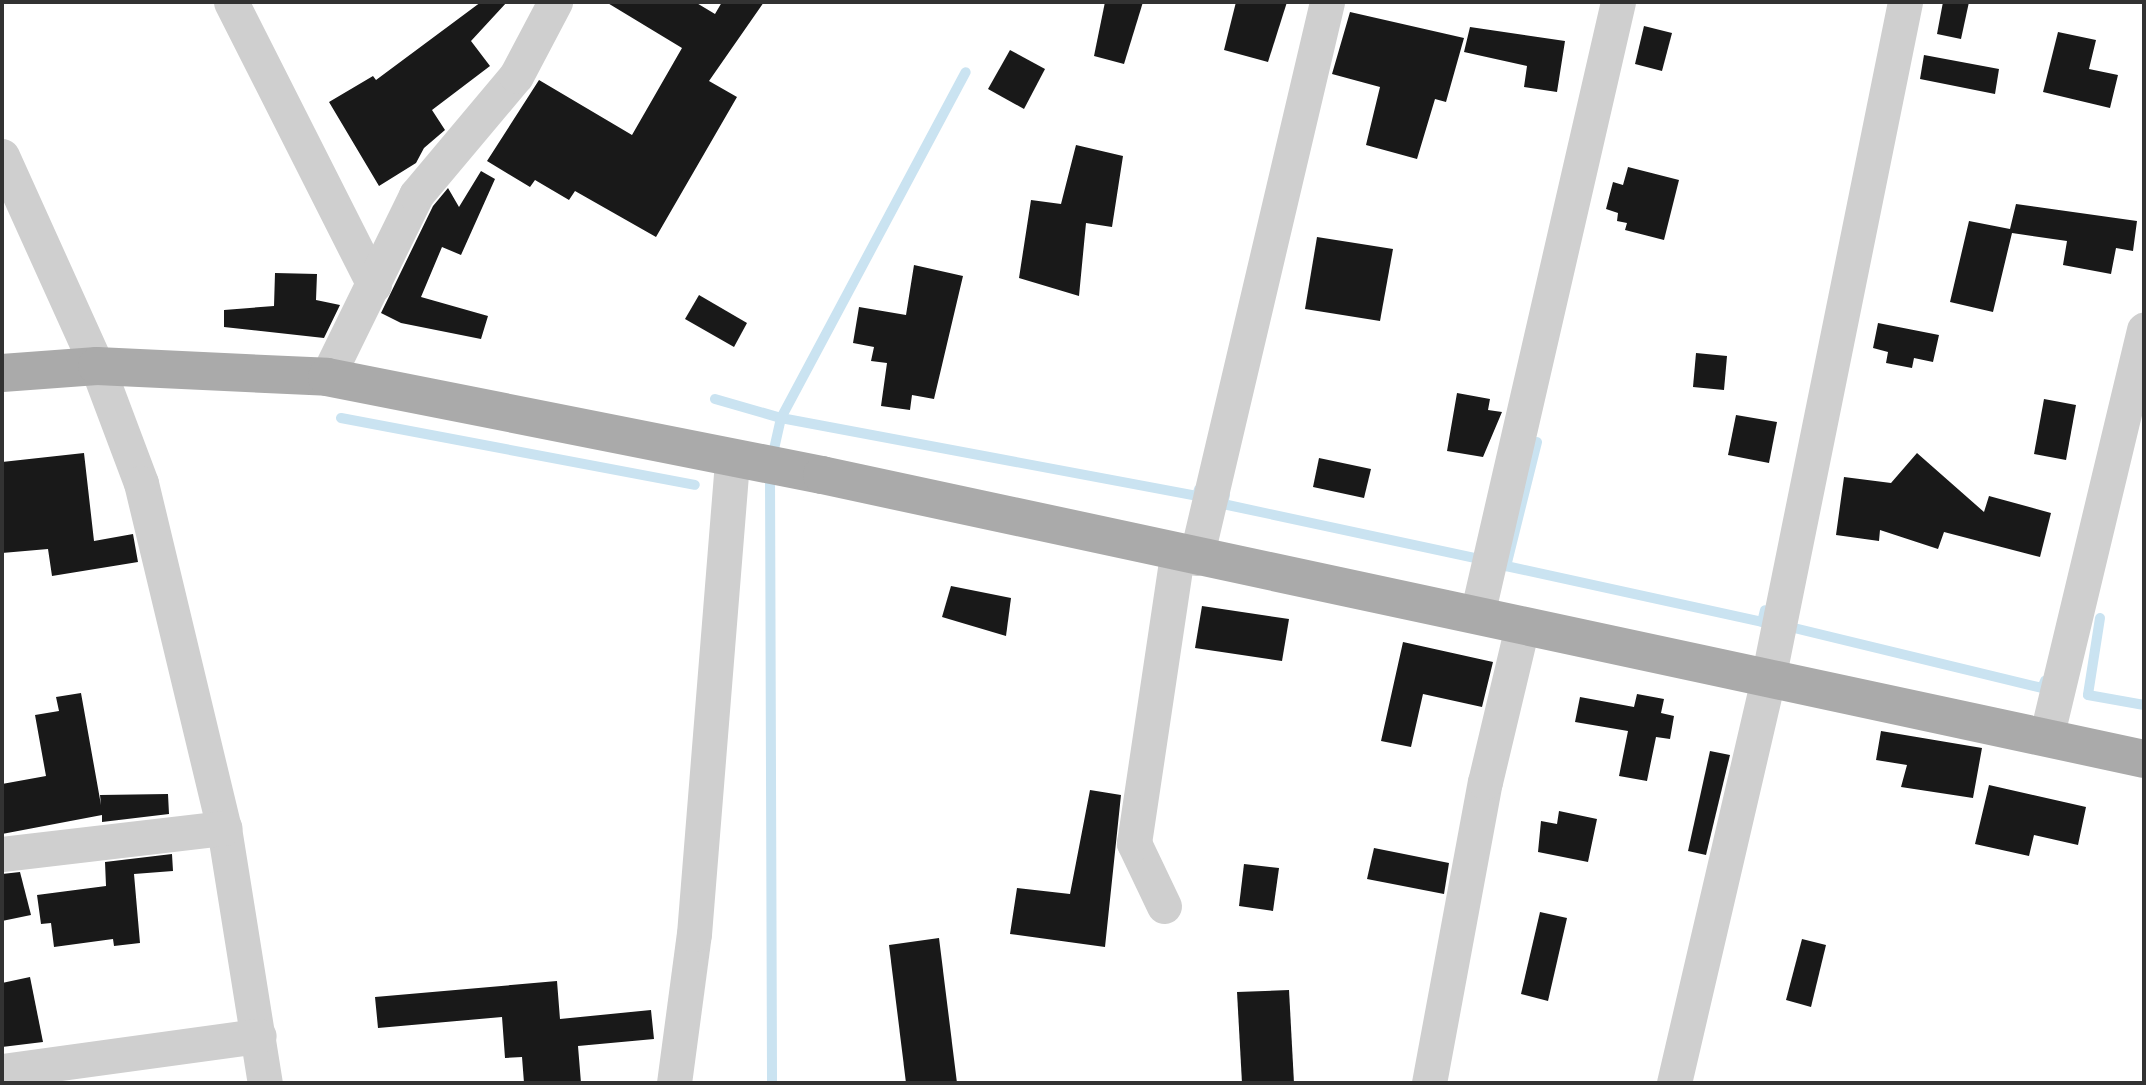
<!DOCTYPE html>
<html>
<head>
<meta charset="utf-8">
<style>
	body { margin:0 }
	#map { position:relative; width:2146px; height:1085px; overflow:hidden; background:#fff; font-family:"Titillium Web",sans-serif }
	div>[style] { position:absolute }
	[style*='--x'] { left:calc(var(--x)*1px); top:calc(var(--y)*1px); width:calc(var(--w)*1px); rotate:calc(var(--a)*1deg) }
	.stream>* { height:10px; margin:-5px; padding:0 5px; transform-origin:5px; border-radius:5px; background:#cae3f1 }
	.building>* { inset:0; background:#191919 }
	.street>* { height:35px; margin:-17.5px; padding:0 17.5px; transform-origin:17.5px; border-radius:17.5px; background:#cfcfcf }
	.primary>* { height:38px; margin:-19px; padding:0 19px; transform-origin:19px; border-radius:19px; background:#aaa }
	span { translate:-50% -50%; white-space:nowrap; text-align:center; line-height:1.15; -webkit-text-stroke:7px #fff; paint-order:stroke }
	.frame { position:absolute; inset:0; border:4px solid #323232; pointer-events:none }
</style>
</head>
<body>
<div id="map">
	<div class="stream">
		<i style="--x:715;--y:399;--w:69;--a:16.1"></i>
		<i style="--x:781;--y:418;--w:423;--a:10.6"></i>
		<i style="--x:1197;--y:496;--w:7;--a:-74"></i>
		<i style="--x:341;--y:418;--w:360;--a:10.7"></i>
		<i style="--x:1537;--y:442;--w:128;--a:104"></i>
		<i style="--x:1506;--y:566;--w:262;--a:12.3"></i>
		<i style="--x:1762;--y:622;--w:12;--a:-76"></i>
		<i style="--x:772;--y:458;--w:41;--a:-77.3"></i>
		<i style="--x:781;--y:418;--w:392;--a:-61.9"></i>
		<i style="--x:770;--y:473;--w:610;--a:89.81"></i>
		<i style="--x:1225;--y:495;--w:9;--a:103"></i>
		<i style="--x:1223;--y:504;--w:263;--a:12.1"></i>
		<i style="--x:2100;--y:618;--w:78;--a:98.9"></i>
		<i style="--x:2088;--y:695;--w:57;--a:10.1"></i>
		<i style="--x:1791;--y:623;--w:4;--a:104"></i>
		<i style="--x:1790;--y:627;--w:259;--a:13.6"></i>
		<i style="--x:2042;--y:688;--w:8;--a:-67"></i>
	</div>
	<div class="building">
		<i style="clip-path:polygon(481px 2px,507px 2px,471px 41px,490px 66px,432px 110px,445px 130px,424px 148px,416px 163px,379px 186px,329px 102px,373px 76px,376px 80px)"></i>
		<i style="clip-path:polygon(606px 2px,695px 2px,715px 14px,722px 2px,764px 2px,709px 81px,737px 97px,656px 237px,575px 191px,569px 200px,535px 180px,530px 187px,487px 161px,539px 80px,632px 135px,682px 48px)"></i>
		<i style="clip-path:polygon(1105px 2px,1143px 2px,1124px 64px,1094px 56px)"></i>
		<i style="clip-path:polygon(1236px 2px,1287px 2px,1268px 62px,1224px 50px)"></i>
		<i style="clip-path:polygon(1943px 2px,1969px 2px,1961px 39px,1937px 34px)"></i>
		<i style="clip-path:polygon(1350px 12px,1464px 38px,1446px 102px,1435px 99px,1417px 159px,1366px 145px,1380px 87px,1332px 74px)"></i>
		<i style="clip-path:polygon(1644px 26px,1672px 33px,1662px 71px,1635px 64px)"></i>
		<i style="clip-path:polygon(1470px 27px,1565px 41px,1557px 92px,1524px 87px,1527px 66px,1464px 52px)"></i>
		<i style="clip-path:polygon(2058px 32px,2096px 40px,2089px 69px,2118px 75px,2110px 108px,2043px 92px)"></i>
		<i style="clip-path:polygon(1010px 50px,1045px 69px,1024px 109px,988px 89px)"></i>
		<i style="clip-path:polygon(1924px 55px,1999px 69px,1995px 94px,1920px 79px)"></i>
		<i style="clip-path:polygon(1076px 145px,1123px 156px,1112px 227px,1086px 223px,1079px 296px,1019px 278px,1031px 200px,1061px 204px)"></i>
		<i style="clip-path:polygon(1628px 167px,1679px 180px,1664px 240px,1625px 230px,1627px 223px,1617px 221px,1618px 213px,1606px 209px,1613px 182px,1623px 185px)"></i>
		<i style="clip-path:polygon(481px 171px,495px 179px,461px 255px,442px 247px,421px 297px,488px 316px,481px 339px,401px 323px,381px 313px,433px 206px,448px 188px,459px 207px)"></i>
		<i style="clip-path:polygon(2016px 204px,2137px 221px,2133px 251px,2116px 248px,2111px 274px,2063px 265px,2067px 241px,2012px 233px,1993px 312px,1950px 302px,1969px 221px,2010px 229px)"></i>
		<i style="clip-path:polygon(1317px 237px,1393px 249px,1380px 321px,1305px 309px)"></i>
		<i style="clip-path:polygon(914px 265px,963px 276px,934px 399px,912px 395px,910px 410px,881px 406px,887px 363px,871px 361px,874px 347px,853px 343px,859px 307px,906px 315px)"></i>
		<i style="clip-path:polygon(275px 273px,317px 274px,316px 300px,340px 305px,324px 338px,224px 327px,224px 310px,274px 306px)"></i>
		<i style="clip-path:polygon(699px 295px,747px 323px,734px 347px,685px 319px)"></i>
		<i style="clip-path:polygon(1878px 323px,1939px 335px,1933px 362px,1914px 358px,1912px 368px,1886px 363px,1888px 352px,1873px 348px)"></i>
		<i style="clip-path:polygon(1696px 353px,1727px 356px,1724px 390px,1693px 387px)"></i>
		<i style="clip-path:polygon(1457px 393px,1490px 399px,1488px 410px,1502px 412px,1483px 457px,1447px 451px)"></i>
		<i style="clip-path:polygon(2044px 399px,2076px 405px,2066px 460px,2034px 454px)"></i>
		<i style="clip-path:polygon(1736px 415px,1777px 422px,1769px 463px,1728px 455px)"></i>
		<i style="clip-path:polygon(84px 453px,94px 541px,133px 534px,138px 562px,52px 576px,48px 549px,2px 553px,2px 462px)"></i>
		<i style="clip-path:polygon(1917px 453px,1984px 512px,1989px 496px,2051px 513px,2040px 557px,1944px 532px,1938px 549px,1880px 530px,1879px 541px,1836px 535px,1844px 477px,1891px 483px)"></i>
		<i style="clip-path:polygon(1319px 458px,1371px 469px,1364px 498px,1313px 487px)"></i>
		<i style="clip-path:polygon(951px 586px,1011px 598px,1006px 636px,942px 617px)"></i>
		<i style="clip-path:polygon(1202px 606px,1289px 619px,1282px 661px,1195px 648px)"></i>
		<i style="clip-path:polygon(1403px 642px,1493px 662px,1482px 707px,1423px 694px,1411px 747px,1381px 741px)"></i>
		<i style="clip-path:polygon(81px 693px,101px 805px,100px 795px,168px 794px,169px 814px,102px 822px,102px 815px,2px 834px,2px 784px,46px 776px,35px 715px,59px 711px,56px 697px)"></i>
		<i style="clip-path:polygon(1637px 694px,1664px 699px,1661px 713px,1674px 716px,1670px 739px,1656px 737px,1647px 781px,1619px 776px,1628px 731px,1575px 722px,1580px 697px,1634px 707px)"></i>
		<i style="clip-path:polygon(1881px 731px,1982px 748px,1973px 798px,1901px 787px,1907px 765px,1876px 760px)"></i>
		<i style="clip-path:polygon(1710px 751px,1730px 755px,1706px 855px,1688px 851px)"></i>
		<i style="clip-path:polygon(1989px 785px,2086px 807px,2078px 845px,2034px 835px,2029px 856px,1975px 844px)"></i>
		<i style="clip-path:polygon(1090px 790px,1121px 795px,1105px 947px,1010px 934px,1017px 888px,1070px 894px)"></i>
		<i style="clip-path:polygon(1559px 811px,1597px 819px,1588px 862px,1538px 852px,1541px 821px,1557px 824px)"></i>
		<i style="clip-path:polygon(1374px 848px,1449px 863px,1444px 894px,1367px 879px)"></i>
		<i style="clip-path:polygon(172px 854px,173px 871px,134px 874px,140px 943px,114px 946px,113px 939px,54px 947px,51px 923px,41px 924px,37px 895px,106px 886px,105px 862px)"></i>
		<i style="clip-path:polygon(1244px 864px,1279px 868px,1273px 911px,1239px 906px)"></i>
		<i style="clip-path:polygon(20px 872px,31px 915px,2px 921px,2px 874px)"></i>
		<i style="clip-path:polygon(1540px 912px,1567px 918px,1548px 1001px,1521px 994px)"></i>
		<i style="clip-path:polygon(939px 938px,957px 1083px,906px 1083px,889px 945px)"></i>
		<i style="clip-path:polygon(1802px 939px,1826px 945px,1811px 1007px,1786px 1000px)"></i>
		<i style="clip-path:polygon(30px 977px,43px 1042px,2px 1047px,2px 983px)"></i>
		<i style="clip-path:polygon(557px 981px,560px 1019px,651px 1010px,654px 1039px,578px 1046px,581px 1083px,524px 1083px,522px 1057px,505px 1058px,502px 1017px,378px 1028px,375px 997px)"></i>
		<i style="clip-path:polygon(1289px 990px,1294px 1083px,1242px 1083px,1237px 992px)"></i>
	</div>
	<div class="street">
		<i style="--x:231;--y:2;--w:317;--a:63.2"></i>
		<i style="--x:2;--y:156;--w:230;--a:65.7"></i>
		<i style="--x:97;--y:366;--w:125;--a:69.4"></i>
		<i style="--x:141;--y:483;--w:355;--a:76.5"></i>
		<i style="--x:224;--y:828;--w:258;--a:80.9"></i>
		<i style="--x:327;--y:377;--w:203;--a:-63.9"></i>
		<i style="--x:416;--y:195;--w:155;--a:-50"></i>
		<i style="--x:516;--y:76;--w:84;--a:-62.2"></i>
		<i style="--x:1196;--y:558;--w:571;--a:-76.74"></i>
		<i style="--x:1477;--y:615;--w:629;--a:-77.05"></i>
		<i style="--x:2046;--y:738;--w:420;--a:-76.5"></i>
		<i style="--x:2;--y:854;--w:224;--a:-6.7"></i>
		<i style="--x:1164;--y:906;--w:70;--a:-115.5"></i>
		<i style="--x:1134;--y:843;--w:291;--a:-81.5"></i>
		<i style="--x:2;--y:1071;--w:259;--a:-7.8"></i>
		<i style="--x:674;--y:1083;--w:150;--a:-82.4"></i>
		<i style="--x:694;--y:934;--w:478;--a:-85.4"></i>
		<i style="--x:1429;--y:1083;--w:306;--a:-79.5"></i>
		<i style="--x:1485;--y:782;--w:159;--a:-76.6"></i>
		<i style="--x:1674;--y:1083;--w:415;--a:-76.9"></i>
		<i style="--x:1768;--y:679;--w:691;--a:-78.56"></i>
	</div>
	<div class="primary">
		<i style="--x:2;--y:373;--w:95;--a:-4.2"></i>
		<i style="--x:97;--y:366;--w:230;--a:2.7"></i>
		<i style="--x:327;--y:377;--w:505;--a:11.2"></i>
		<i style="--x:822;--y:475;--w:1352;--a:12.12"></i>
	</div>
	<div class="frame"></div>
</div>
</body>
</html>
